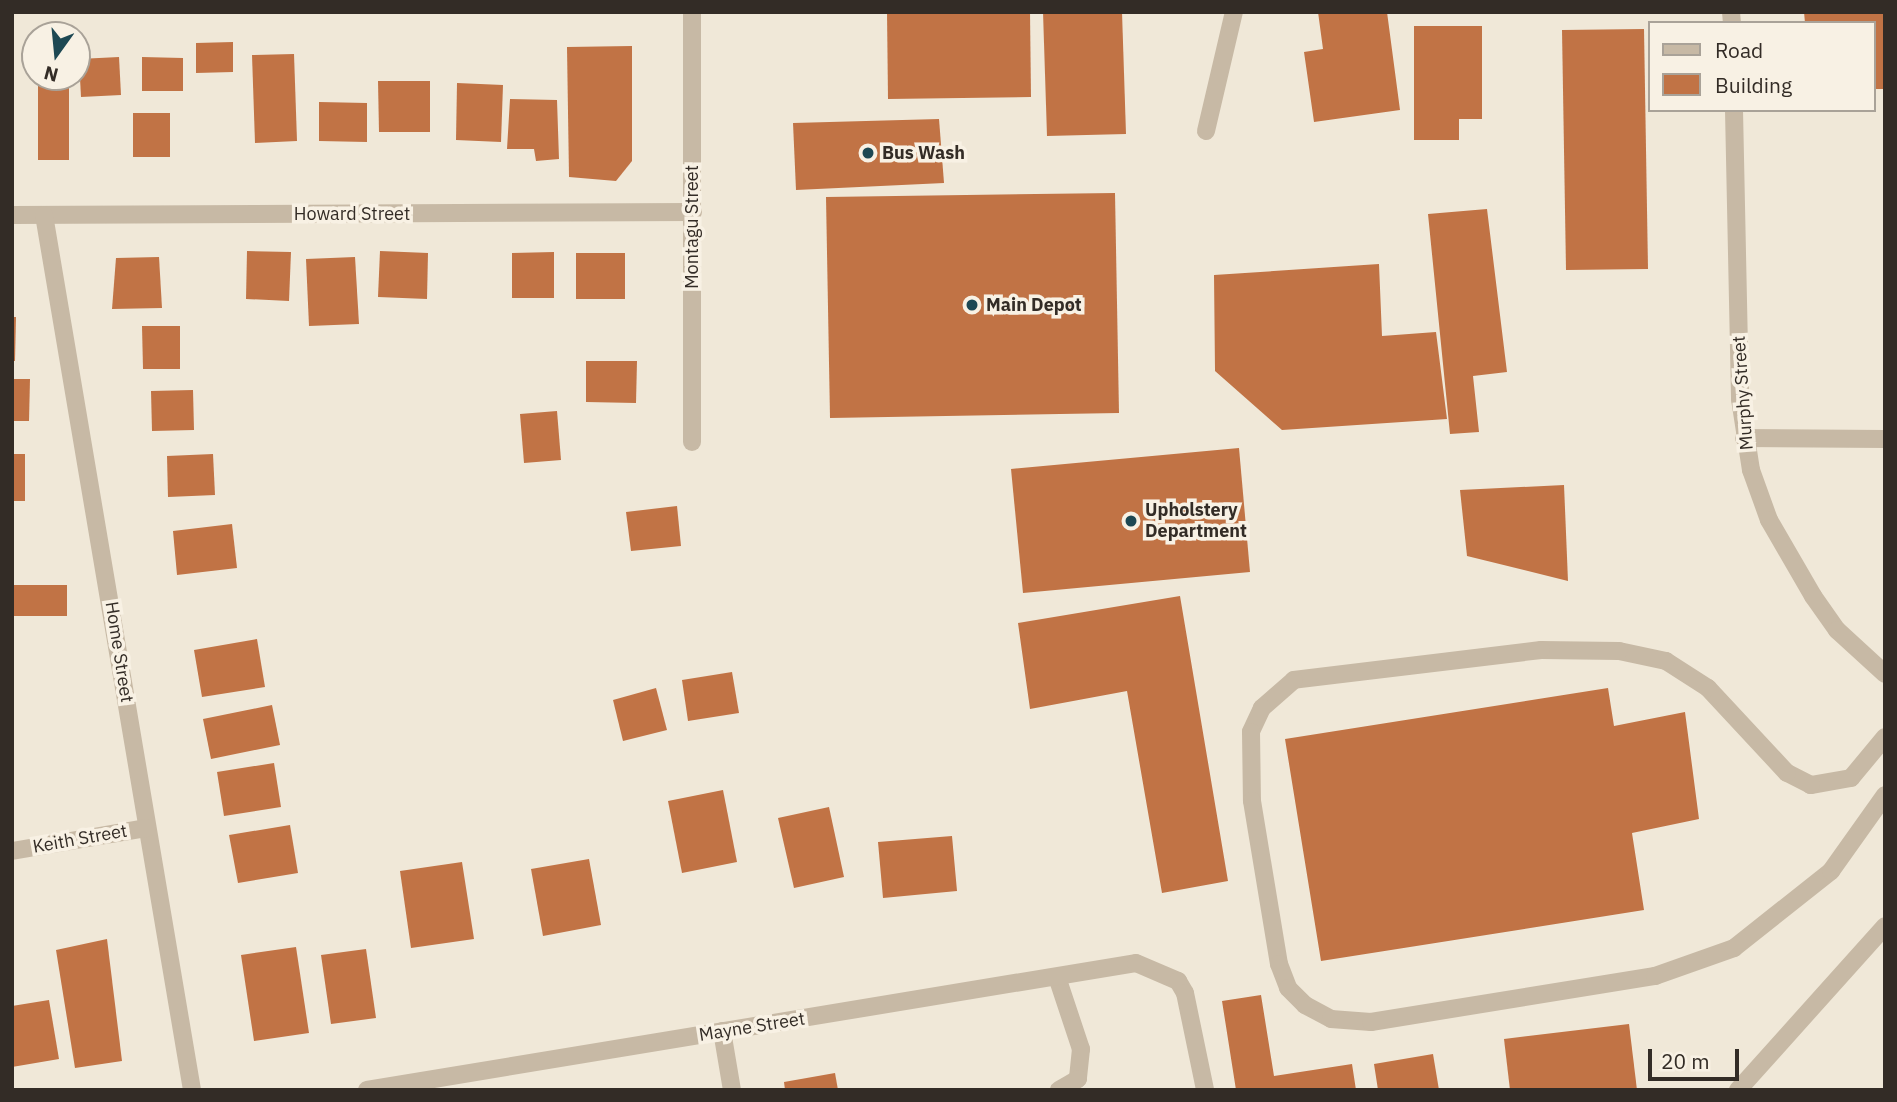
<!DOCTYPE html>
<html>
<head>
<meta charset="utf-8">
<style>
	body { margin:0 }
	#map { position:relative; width:1897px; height:1102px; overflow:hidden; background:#f0e8d8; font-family:"IBM Plex Sans",sans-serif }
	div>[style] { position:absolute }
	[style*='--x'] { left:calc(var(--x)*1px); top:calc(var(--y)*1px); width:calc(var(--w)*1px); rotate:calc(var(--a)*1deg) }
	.building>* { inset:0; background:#c17345 }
	.minor>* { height:18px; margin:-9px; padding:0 9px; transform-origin:9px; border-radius:9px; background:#c7b9a5 }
	.dots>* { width:19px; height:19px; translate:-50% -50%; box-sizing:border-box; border:4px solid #f8f1e4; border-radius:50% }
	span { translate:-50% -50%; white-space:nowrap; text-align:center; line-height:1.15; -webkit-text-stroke:7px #f8f1e4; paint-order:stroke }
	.poi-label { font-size:18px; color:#332c26; font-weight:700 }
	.left { translate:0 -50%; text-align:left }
	.street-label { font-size:18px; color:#332c26 }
	.frame { position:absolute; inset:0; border:14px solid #332c26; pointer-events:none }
	.legend { position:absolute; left:1648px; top:21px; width:228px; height:91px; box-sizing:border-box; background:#f8f1e4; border:2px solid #a9a298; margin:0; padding:9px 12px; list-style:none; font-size:21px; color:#332c26 }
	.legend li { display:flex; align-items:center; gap:14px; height:35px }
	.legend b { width:35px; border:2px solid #a9a298 }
	.north { position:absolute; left:21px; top:21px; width:70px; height:70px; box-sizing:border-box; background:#f8f1e4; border:2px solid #a9a298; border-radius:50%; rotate:195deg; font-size:19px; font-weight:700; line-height:28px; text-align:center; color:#332c26 }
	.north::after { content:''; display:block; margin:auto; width:24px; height:32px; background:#1d4853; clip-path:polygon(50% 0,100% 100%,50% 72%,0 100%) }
	.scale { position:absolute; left:1648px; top:1049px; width:91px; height:32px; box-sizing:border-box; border:4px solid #332c26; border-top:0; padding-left:9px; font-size:21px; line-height:24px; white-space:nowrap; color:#332c26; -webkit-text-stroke:5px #f8f1e4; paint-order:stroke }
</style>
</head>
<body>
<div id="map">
	<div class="building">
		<i style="clip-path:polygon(887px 12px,1030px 12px,1031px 97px,888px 99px)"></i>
		<i style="clip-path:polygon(1043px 12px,1122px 12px,1126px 134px,1047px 136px)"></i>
		<i style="clip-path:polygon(1318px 12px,1387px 12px,1400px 110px,1314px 122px,1304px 52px,1323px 49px)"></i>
		<i style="clip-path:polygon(1804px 12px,1885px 12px,1885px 89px,1874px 89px,1874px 23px,1805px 23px)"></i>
		<i style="clip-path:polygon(1414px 26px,1482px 26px,1482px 119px,1459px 119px,1459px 140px,1414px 140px)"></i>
		<i style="clip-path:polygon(1644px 29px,1648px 269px,1566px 270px,1562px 30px)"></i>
		<i style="clip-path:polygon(233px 42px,233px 72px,196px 73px,196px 43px)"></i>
		<i style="clip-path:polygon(632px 46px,632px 161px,616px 181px,569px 177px,567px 47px)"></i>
		<i style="clip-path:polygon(294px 54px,297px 141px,255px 143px,252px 55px)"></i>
		<i style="clip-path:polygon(119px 57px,121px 95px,81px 97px,79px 59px)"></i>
		<i style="clip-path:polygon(142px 57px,183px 58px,183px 91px,142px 91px)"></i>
		<i style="clip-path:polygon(38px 78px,69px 78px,69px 160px,38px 160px)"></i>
		<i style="clip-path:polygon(378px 81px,430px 81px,430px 132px,379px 132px)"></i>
		<i style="clip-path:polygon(457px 83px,503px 85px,501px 142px,456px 140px)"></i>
		<i style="clip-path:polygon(510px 99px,557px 100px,559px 159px,536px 161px,534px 149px,507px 149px)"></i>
		<i style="clip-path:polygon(319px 102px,367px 103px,367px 142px,319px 141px)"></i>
		<i style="clip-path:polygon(133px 113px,170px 113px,170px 157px,133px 157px)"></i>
		<i style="clip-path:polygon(939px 119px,944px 183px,796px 190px,793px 123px)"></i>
		<i style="clip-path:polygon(1115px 193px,1119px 413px,830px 418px,826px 197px)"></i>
		<i style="clip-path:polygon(1487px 209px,1507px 372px,1473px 376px,1479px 432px,1450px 434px,1428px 214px)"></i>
		<i style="clip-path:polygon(247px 251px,291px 252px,289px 301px,246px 299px)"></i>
		<i style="clip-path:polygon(380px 251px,428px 253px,427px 299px,378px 297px)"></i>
		<i style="clip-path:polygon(554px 252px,554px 298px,512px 298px,512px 253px)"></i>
		<i style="clip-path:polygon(576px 253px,625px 253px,625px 299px,576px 299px)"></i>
		<i style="clip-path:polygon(159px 257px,162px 308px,112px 309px,116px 258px)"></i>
		<i style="clip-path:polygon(355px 257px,359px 324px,309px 326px,306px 259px)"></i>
		<i style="clip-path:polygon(1379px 264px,1382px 336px,1436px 332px,1447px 419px,1282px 430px,1215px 371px,1214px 275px)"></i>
		<i style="clip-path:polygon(12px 317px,16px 317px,15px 361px,12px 361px)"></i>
		<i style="clip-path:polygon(142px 326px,180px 326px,180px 369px,143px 369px)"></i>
		<i style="clip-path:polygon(586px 361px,637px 361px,636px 403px,586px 402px)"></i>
		<i style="clip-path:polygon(12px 379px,30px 379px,29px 421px,12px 421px)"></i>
		<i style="clip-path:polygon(193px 390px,194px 430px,152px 431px,151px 391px)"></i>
		<i style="clip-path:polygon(557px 411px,561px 460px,524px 463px,520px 414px)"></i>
		<i style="clip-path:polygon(1239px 448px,1250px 572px,1023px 593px,1011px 469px)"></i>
		<i style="clip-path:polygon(12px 454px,25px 454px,25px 501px,12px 501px)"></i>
		<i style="clip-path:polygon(213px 454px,215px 495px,168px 497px,167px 456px)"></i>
		<i style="clip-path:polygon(1564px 485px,1568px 581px,1467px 556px,1460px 490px)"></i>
		<i style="clip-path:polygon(677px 506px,681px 546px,631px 551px,626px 512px)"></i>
		<i style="clip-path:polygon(232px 524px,237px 568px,177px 575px,173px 531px)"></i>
		<i style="clip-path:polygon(12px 585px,67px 585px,67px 616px,12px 616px)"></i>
		<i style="clip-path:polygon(1180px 596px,1228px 881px,1162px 893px,1127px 691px,1030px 709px,1018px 623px)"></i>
		<i style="clip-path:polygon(257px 639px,265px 687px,202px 697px,194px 650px)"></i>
		<i style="clip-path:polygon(732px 672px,739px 713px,688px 721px,682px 680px)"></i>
		<i style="clip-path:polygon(656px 688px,667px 730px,623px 741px,613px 700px)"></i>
		<i style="clip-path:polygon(1608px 688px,1614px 726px,1685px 712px,1699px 819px,1632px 833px,1644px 910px,1321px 961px,1285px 739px)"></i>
		<i style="clip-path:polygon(272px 705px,280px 745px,211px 759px,203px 719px)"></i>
		<i style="clip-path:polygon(274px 763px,281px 807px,224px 816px,217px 772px)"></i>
		<i style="clip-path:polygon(723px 790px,737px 862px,682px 873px,668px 801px)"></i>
		<i style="clip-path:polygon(829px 807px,844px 877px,794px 888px,778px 818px)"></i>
		<i style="clip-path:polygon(290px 825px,298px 873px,238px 883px,229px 835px)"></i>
		<i style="clip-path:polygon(952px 836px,957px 891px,883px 898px,878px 842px)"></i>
		<i style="clip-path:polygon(589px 859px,601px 925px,543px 936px,531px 869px)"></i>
		<i style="clip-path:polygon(462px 862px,474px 939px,411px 948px,400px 871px)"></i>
		<i style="clip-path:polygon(107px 939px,122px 1061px,75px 1068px,56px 950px)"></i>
		<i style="clip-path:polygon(296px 947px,309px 1033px,254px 1041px,241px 955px)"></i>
		<i style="clip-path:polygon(366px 949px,376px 1018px,331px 1024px,321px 955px)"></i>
		<i style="clip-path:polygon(1261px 995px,1274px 1076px,1352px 1064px,1356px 1090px,1236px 1090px,1222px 1001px)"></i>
		<i style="clip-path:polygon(49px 1000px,59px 1059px,12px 1067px,12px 1006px)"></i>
		<i style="clip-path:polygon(1629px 1024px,1637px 1090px,1510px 1090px,1504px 1039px)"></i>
		<i style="clip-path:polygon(1433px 1054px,1439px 1090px,1378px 1090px,1374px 1064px)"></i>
		<i style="clip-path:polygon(835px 1073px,838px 1090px,785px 1090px,784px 1082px)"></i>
	</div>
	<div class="minor">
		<i style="--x:692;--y:12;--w:430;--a:90"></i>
		<i style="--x:1731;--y:12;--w:11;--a:85"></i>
		<i style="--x:1734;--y:110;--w:289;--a:88.8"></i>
		<i style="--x:1740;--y:399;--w:72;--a:81.2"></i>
		<i style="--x:1751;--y:470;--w:53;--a:70.2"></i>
		<i style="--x:1769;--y:520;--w:88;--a:59.9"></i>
		<i style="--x:1813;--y:596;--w:42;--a:54.8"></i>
		<i style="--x:1837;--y:630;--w:65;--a:42.5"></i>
		<i style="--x:1206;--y:131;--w:122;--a:-76.8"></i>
		<i style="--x:12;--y:215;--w:681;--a:-0.25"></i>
		<i style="--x:44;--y:215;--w:887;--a:80.4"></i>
		<i style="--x:1744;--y:438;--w:141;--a:0.4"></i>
		<i style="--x:1885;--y:737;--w:53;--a:129.7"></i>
		<i style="--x:1851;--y:778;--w:41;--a:170.1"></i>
		<i style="--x:1811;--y:785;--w:27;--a:-153"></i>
		<i style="--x:1787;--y:773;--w:116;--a:-132.9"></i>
		<i style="--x:1708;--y:688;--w:50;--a:-147.3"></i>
		<i style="--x:1666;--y:661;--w:48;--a:-168"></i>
		<i style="--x:1619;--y:651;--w:78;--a:-179.3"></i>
		<i style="--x:1541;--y:650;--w:249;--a:173.1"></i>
		<i style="--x:1294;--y:680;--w:43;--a:138.8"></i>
		<i style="--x:1262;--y:708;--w:26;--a:115"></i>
		<i style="--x:1251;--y:732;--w:69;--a:89.2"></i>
		<i style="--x:1252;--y:801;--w:165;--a:80.6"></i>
		<i style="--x:1279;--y:964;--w:26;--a:69"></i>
		<i style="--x:1288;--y:988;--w:24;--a:45"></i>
		<i style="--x:1305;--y:1005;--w:30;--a:28"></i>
		<i style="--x:1331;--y:1019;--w:40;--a:4.3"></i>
		<i style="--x:1371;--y:1022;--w:288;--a:-9.2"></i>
		<i style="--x:1655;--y:976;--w:84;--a:-19.5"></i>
		<i style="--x:1734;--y:948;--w:124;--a:-38.4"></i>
		<i style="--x:1831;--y:871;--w:93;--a:-54.6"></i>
		<i style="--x:12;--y:851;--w:137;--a:-9.7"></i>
		<i style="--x:1057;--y:977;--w:76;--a:71.6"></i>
		<i style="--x:1081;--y:1049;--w:30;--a:96"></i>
		<i style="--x:1078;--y:1079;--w:22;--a:150"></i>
		<i style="--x:722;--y:1031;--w:60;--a:80.4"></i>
		<i style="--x:367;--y:1090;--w:779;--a:-9.38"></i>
		<i style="--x:1136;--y:963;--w:46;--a:23.2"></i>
		<i style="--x:1178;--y:981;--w:14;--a:60"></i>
		<i style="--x:1185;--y:993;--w:99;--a:78.3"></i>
		<i style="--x:1738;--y:1090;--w:220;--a:-48.1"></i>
	</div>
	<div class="dots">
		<i style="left:868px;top:153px;background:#1d4853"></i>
		<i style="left:972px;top:305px;background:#1d4853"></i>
		<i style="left:1131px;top:521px;background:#1d4853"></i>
	</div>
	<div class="poi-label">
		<span class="left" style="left:882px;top:153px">Bus Wash</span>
		<span class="left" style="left:986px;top:305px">Main Depot</span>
		<span class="left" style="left:1145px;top:521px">Upholstery<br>Department</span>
	</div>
	<div class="street-label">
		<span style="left:352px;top:214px">Howard Street</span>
		<span style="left:692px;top:227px;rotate:-90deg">Montagu Street</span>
		<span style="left:1743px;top:393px;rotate:-94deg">Murphy Street</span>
		<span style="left:119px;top:652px;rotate:81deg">Home Street</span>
		<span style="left:80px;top:839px;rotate:-10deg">Keith Street</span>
		<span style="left:752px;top:1027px;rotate:-9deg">Mayne Street</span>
	</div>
	<div class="frame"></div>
	<ul class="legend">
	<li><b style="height:9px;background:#c7b9a5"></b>Road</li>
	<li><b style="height:19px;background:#c17345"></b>Building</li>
	</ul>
	<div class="north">N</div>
	<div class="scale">20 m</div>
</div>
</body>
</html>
